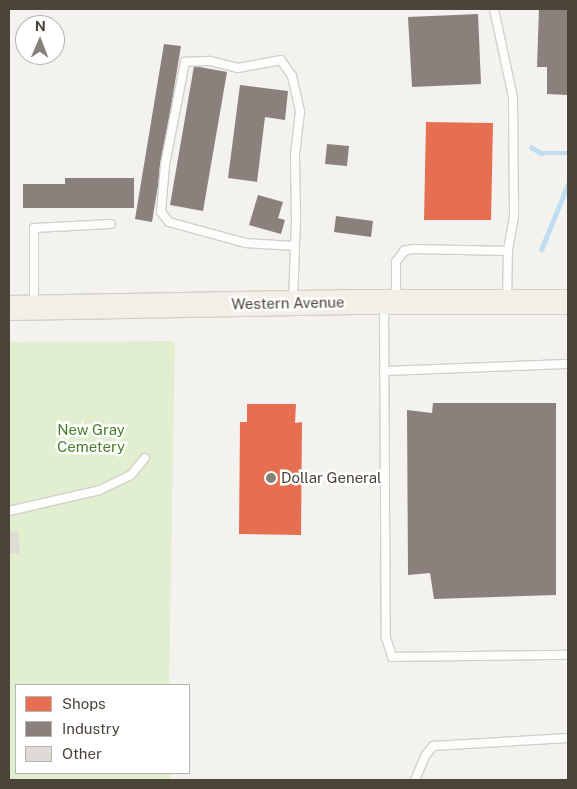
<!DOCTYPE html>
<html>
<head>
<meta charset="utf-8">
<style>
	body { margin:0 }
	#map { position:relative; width:577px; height:789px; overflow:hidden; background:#f4f2ee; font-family:"Public Sans",sans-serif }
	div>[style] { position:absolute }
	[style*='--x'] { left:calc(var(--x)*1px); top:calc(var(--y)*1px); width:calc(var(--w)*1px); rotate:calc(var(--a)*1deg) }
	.green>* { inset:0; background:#e1eecf }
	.shops>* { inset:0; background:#e76f51 }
	.industry>* { inset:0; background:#8a817c }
	.stream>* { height:4.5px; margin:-2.25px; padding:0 2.25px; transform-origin:2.25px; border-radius:2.25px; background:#c0ddf1 }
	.building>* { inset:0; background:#dedbd6 }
	.roads { filter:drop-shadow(1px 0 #d2d0cb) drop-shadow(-1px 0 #d2d0cb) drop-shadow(0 1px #d2d0cb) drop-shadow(0 -1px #d2d0cb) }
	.lane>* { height:8px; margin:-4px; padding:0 4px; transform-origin:4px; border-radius:4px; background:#fdfdfc }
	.primary>* { height:24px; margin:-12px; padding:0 12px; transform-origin:12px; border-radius:12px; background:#f2efe6 }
	.dots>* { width:14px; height:14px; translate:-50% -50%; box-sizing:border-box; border:2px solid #fff; border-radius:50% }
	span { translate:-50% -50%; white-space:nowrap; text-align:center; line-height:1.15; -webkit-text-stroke:5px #fff; paint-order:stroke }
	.street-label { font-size:15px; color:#4b4439 }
	.park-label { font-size:15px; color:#4a7f2a }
	.poi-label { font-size:15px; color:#4b4439 }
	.left { translate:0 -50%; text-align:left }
	.frame { position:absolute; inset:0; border:10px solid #4b4439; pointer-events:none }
	.legend { position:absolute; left:15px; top:684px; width:175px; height:90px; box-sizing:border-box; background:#fff; border:1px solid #b7b4b0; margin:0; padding:6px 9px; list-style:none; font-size:15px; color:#4b4439 }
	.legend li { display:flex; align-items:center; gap:10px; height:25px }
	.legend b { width:25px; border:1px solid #b7b4b0 }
	.north { position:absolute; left:15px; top:15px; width:50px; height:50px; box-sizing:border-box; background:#fff; border:1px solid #b7b4b0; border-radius:50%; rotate:1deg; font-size:14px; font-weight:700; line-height:20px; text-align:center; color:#4b4439 }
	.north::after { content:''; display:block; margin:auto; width:18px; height:22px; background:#868178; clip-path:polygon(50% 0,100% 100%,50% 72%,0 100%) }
</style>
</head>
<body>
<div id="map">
	<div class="green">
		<i style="clip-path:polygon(172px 341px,175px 344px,169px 685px,16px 685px,16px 773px,170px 773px,171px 780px,9px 780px,9px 342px)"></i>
	</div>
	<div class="shops">
		<i style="clip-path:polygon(426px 122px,493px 123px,491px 220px,424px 220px)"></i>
		<i style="clip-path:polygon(247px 404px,296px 404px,295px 423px,302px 422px,301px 535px,239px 534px,240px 422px,247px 422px)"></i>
	</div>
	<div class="industry">
		<i style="clip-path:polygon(539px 9px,568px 9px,568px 95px,547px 94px,547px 67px,537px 67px)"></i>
		<i style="clip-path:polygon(478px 14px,481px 84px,412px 87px,408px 17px)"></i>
		<i style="clip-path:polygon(164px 44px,181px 46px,152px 222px,135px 219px)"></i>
		<i style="clip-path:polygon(194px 66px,227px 72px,203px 211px,170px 205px)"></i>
		<i style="clip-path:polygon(240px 85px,288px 91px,285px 120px,265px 117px,257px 182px,228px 178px)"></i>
		<i style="clip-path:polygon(327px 144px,349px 146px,347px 166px,325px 164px)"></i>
		<i style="clip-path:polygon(65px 178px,134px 178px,134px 208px,23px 208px,23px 184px,65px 184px)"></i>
		<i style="clip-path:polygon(258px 195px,283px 202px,278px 218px,285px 220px,281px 234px,249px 225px)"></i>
		<i style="clip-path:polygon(336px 216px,373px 221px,371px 237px,334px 232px)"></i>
		<i style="clip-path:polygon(433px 403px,556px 403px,556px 595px,434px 599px,430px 573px,408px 575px,407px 410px,432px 413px)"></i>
	</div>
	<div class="stream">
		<i style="--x:531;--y:147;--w:12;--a:31"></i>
		<i style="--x:541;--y:153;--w:27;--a:0"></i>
		<i style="--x:541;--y:250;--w:71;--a:-67.8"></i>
	</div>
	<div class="building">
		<i style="clip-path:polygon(18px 531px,20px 553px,9px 554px,9px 532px)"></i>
	</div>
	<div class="roads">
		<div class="lane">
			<i style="--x:494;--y:9;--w:91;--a:77.9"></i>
			<i style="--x:513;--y:98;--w:118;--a:89.5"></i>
			<i style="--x:514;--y:216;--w:36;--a:100"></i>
			<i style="--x:396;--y:300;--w:38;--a:-90"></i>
			<i style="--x:396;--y:262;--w:14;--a:-54"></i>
			<i style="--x:404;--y:251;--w:9;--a:-13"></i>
			<i style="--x:413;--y:249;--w:95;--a:1.2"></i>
			<i style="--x:508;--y:251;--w:47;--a:91.2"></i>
			<i style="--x:293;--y:301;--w:80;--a:-87.9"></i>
			<i style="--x:296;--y:221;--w:66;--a:-90.9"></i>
			<i style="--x:295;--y:155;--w:44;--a:-83.5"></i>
			<i style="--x:300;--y:111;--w:36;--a:-103"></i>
			<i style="--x:292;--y:76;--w:19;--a:-125"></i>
			<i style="--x:281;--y:60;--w:44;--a:169.5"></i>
			<i style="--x:238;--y:68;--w:30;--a:-166"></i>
			<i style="--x:209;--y:61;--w:24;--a:178"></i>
			<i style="--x:185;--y:62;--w:105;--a:101"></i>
			<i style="--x:165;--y:165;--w:47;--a:94.9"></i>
			<i style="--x:161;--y:212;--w:13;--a:51"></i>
			<i style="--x:169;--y:222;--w:79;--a:15.4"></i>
			<i style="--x:245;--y:243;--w:50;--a:3.4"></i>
			<i style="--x:384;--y:304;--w:334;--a:89.7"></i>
			<i style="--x:386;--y:638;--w:20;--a:72"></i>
			<i style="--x:392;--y:657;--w:176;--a:-0.7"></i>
			<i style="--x:34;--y:306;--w:78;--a:-90"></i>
			<i style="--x:34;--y:228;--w:77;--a:-3"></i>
			<i style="--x:384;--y:371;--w:184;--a:-2.2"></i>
			<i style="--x:9;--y:511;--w:93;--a:-13"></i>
			<i style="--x:100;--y:490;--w:34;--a:-26"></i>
			<i style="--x:131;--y:475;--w:22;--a:-51"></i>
			<i style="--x:415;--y:780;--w:26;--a:-67"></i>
			<i style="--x:425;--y:756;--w:13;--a:-51"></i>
			<i style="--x:433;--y:746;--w:135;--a:-3.4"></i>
		</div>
		<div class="primary">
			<i style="--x:9;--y:308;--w:346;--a:-1"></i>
			<i style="--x:355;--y:302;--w:213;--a:0"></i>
		</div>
	</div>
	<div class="dots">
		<i style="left:271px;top:478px;background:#868178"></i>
	</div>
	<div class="street-label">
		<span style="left:288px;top:303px;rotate:-1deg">Western Avenue</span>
	</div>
	<div class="park-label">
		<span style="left:91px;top:438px">New Gray<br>Cemetery</span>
	</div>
	<div class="poi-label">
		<span class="left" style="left:281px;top:478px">Dollar General</span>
	</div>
	<div class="frame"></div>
	<ul class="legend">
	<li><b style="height:14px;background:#e76f51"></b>Shops</li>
	<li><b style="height:14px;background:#8a817c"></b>Industry</li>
	<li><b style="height:14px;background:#dedbd6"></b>Other</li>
	</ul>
	<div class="north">N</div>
</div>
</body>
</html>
